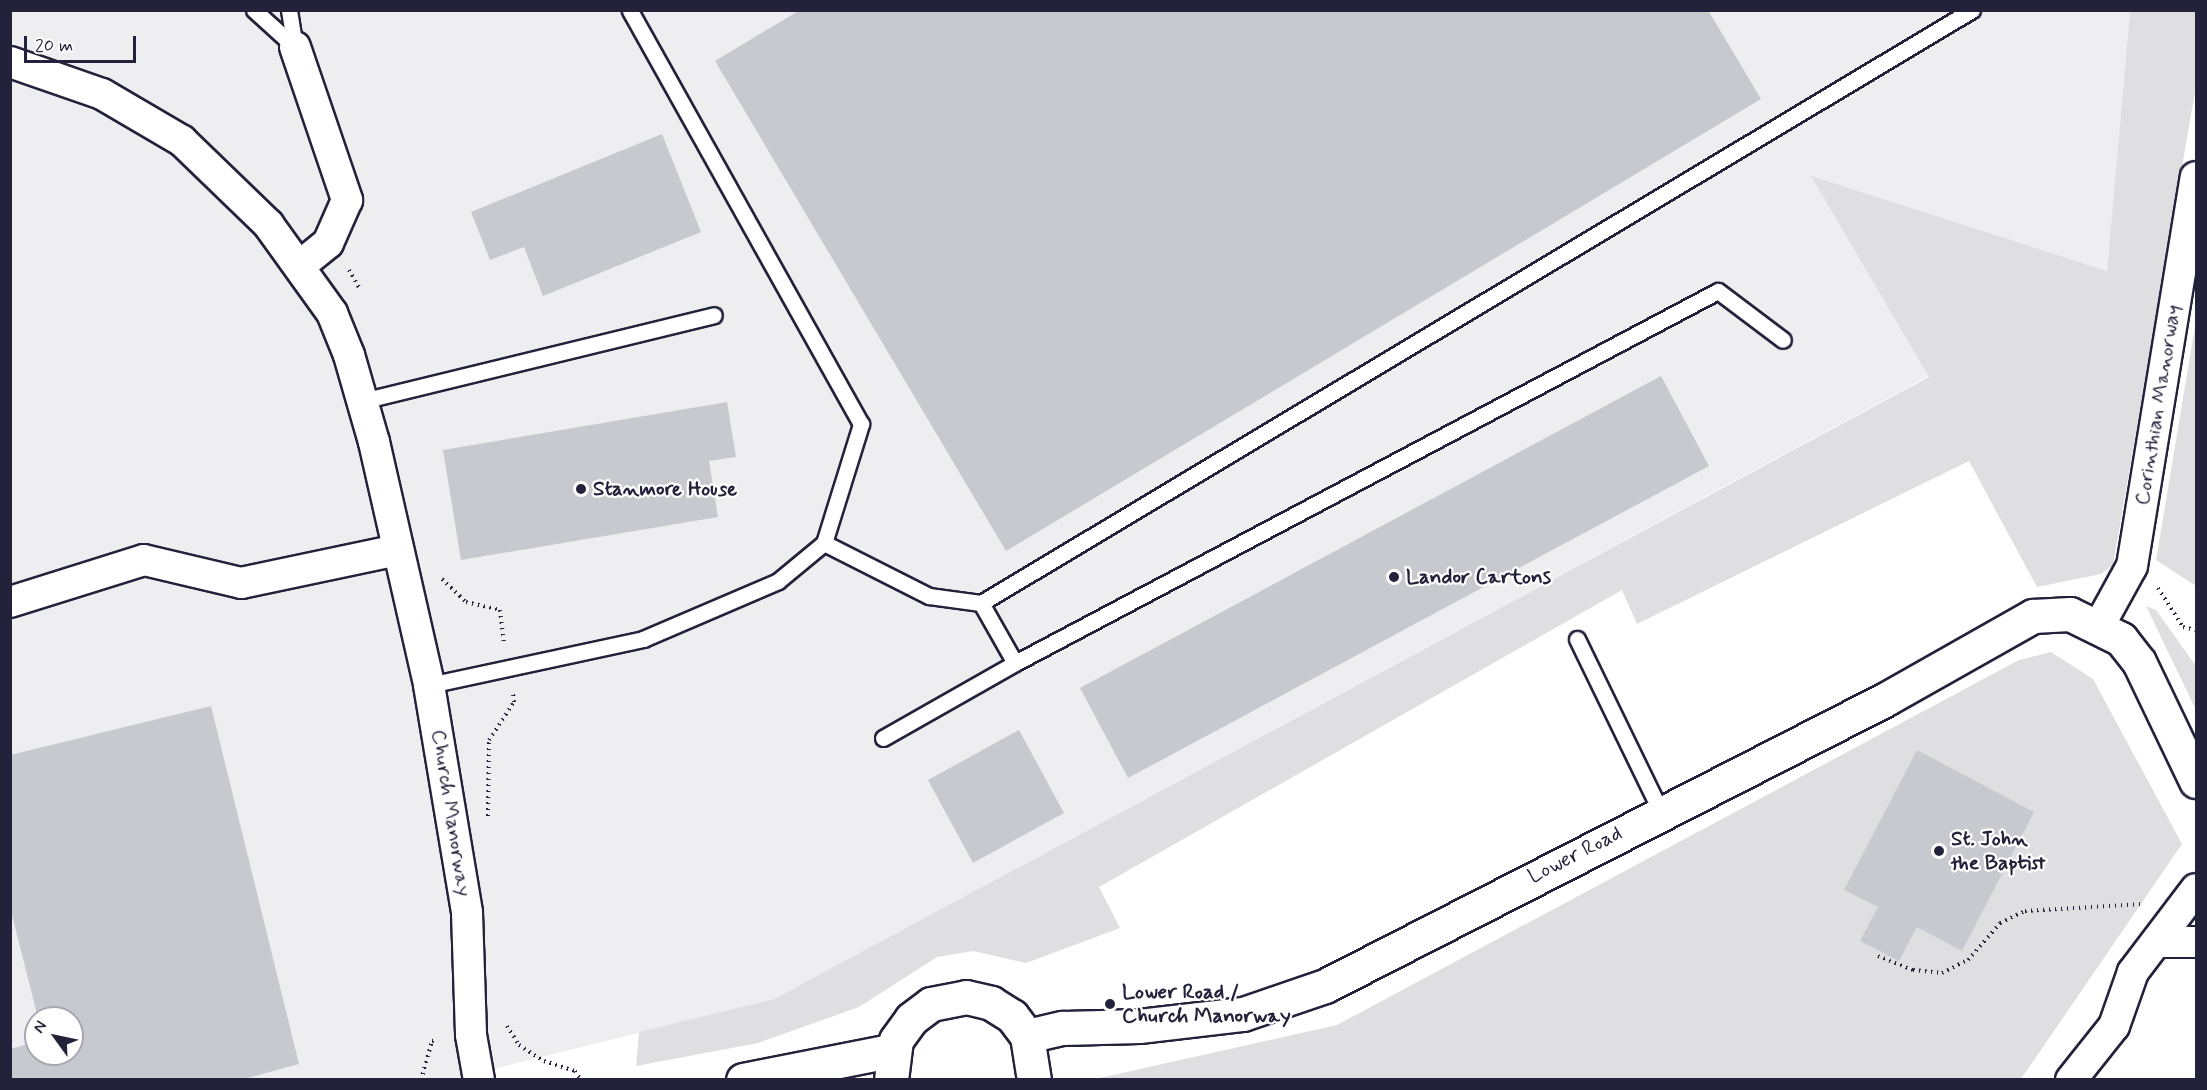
<!DOCTYPE html>
<html>
<head>
<meta charset="utf-8">
<style>
	body { margin:0 }
	#map { position:relative; width:2207px; height:1090px; overflow:hidden; background:#fff; font-family:Mynerve,sans-serif }
	div>[style] { position:absolute }
	[style*='--x'] { left:calc(var(--x)*1px); top:calc(var(--y)*1px); width:calc(var(--w)*1px); rotate:calc(var(--a)*1deg) }
	.built>* { inset:0; background:#eeeef1 }
	.green>* { inset:0; background:#dfdfe2 }
	.building>* { inset:0; background:#c8c8cf }
	.path>* { height:4px; margin-top:-2px; transform-origin:0; background:repeating-linear-gradient(90deg,#22223b 0 1.5px,transparent 0 6px) }
	.roads { filter:drop-shadow(2px 0 #22223b) drop-shadow(-2px 0 #22223b) drop-shadow(0 2px #22223b) drop-shadow(0 -2px #22223b) }
	.service>* { height:15px; margin:-7.5px; padding:0 7.5px; transform-origin:7.5px; border-radius:7.5px; background:#fff }
	.minor>* { height:30px; margin:-15px; padding:0 15px; transform-origin:15px; border-radius:15px; background:#fff }
	.tertiary>* { height:33px; margin:-16.5px; padding:0 16.5px; transform-origin:16.5px; border-radius:16.5px; background:#fff }
	.secondary>* { height:33px; margin:-16.5px; padding:0 16.5px; transform-origin:16.5px; border-radius:16.5px; background:#fff }
	.dots>* { width:16px; height:16px; translate:-50% -50%; box-sizing:border-box; border:3px solid #fff; border-radius:50% }
	span { translate:-50% -50%; white-space:nowrap; text-align:center; line-height:1.15; -webkit-text-stroke:4.5px #fff; paint-order:stroke }
	.street-label { font-size:21px; color:#22223b }
	.poi-label { font-size:21px; color:#22223b; font-weight:700 }
	.left { translate:0 -50%; text-align:left }
	.frame { position:absolute; inset:0; border:12px solid #22223b; pointer-events:none }
	.north { position:absolute; left:24px; top:1006px; width:60px; height:60px; box-sizing:border-box; background:#fff; border:2px solid #a7a7b1; border-radius:50%; rotate:303deg; font-size:16px; font-weight:700; line-height:24px; text-align:center; color:#22223b }
	.north::after { content:''; display:block; margin:auto; width:21px; height:27px; background:#22223b; clip-path:polygon(50% 0,100% 100%,50% 72%,0 100%) }
	.scale { position:absolute; left:24px; top:36px; width:112px; height:27px; box-sizing:border-box; border:3px solid #22223b; border-top:0; padding-left:8px; font-size:18px; line-height:21px; white-space:nowrap; color:#22223b; -webkit-text-stroke:4px #fff; paint-order:stroke }
</style>
</head>
<body>
<div id="map">
	<div class="built">
		<i style="clip-path:polygon(evenodd,10px 11px,2130px 11px,2107px 272px,1812px 177px,1929px 376px,774px 999px,449px 1080px,11px 1079px,10px 11px,36px 1018px,72px 1018px,72px 1054px,36px 1054px,36px 1018px)"></i>
	</div>
	<div class="green">
		<i style="clip-path:polygon(2130px 11px,2196px 11px,2196px 86px,2113px 565px,2101px 574px,2037px 587px,1969px 461px,1637px 624px,1622px 590px,1099px 887px,1120px 928px,1026px 963px,973px 951px,937px 957px,859px 1007px,758px 1043px,636px 1066px,639px 1032px,774px 999px,1929px 377px,1811px 176px,2107px 271px)"></i>
		<i style="clip-path:polygon(2196px 320px,2196px 586px,2156px 560px)"></i>
		<i style="clip-path:polygon(2146px 606px,2156px 610px,2196px 666px,2196px 710px)"></i>
		<i style="clip-path:polygon(2051px 652px,2093px 679px,2182px 844px,2021px 1079px,1091px 1080px,1337px 1025px,2019px 660px)"></i>
	</div>
	<div class="building">
		<i style="clip-path:polygon(800px 10px,1708px 10px,1761px 99px,1006px 551px,715px 61px)"></i>
		<i style="clip-path:polygon(662px 134px,701px 232px,543px 296px,524px 247px,490px 260px,471px 212px)"></i>
		<i style="clip-path:polygon(1661px 376px,1709px 466px,1128px 778px,1080px 688px)"></i>
		<i style="clip-path:polygon(727px 402px,736px 457px,709px 461px,718px 517px,461px 560px,443px 450px)"></i>
		<i style="clip-path:polygon(211px 706px,299px 1064px,240px 1080px,10px 1080px,10px 1049px,36px 1042px,36px 1054px,72px 1054px,72px 1018px,38px 1018px,10px 907px,10px 755px)"></i>
		<i style="clip-path:polygon(1019px 730px,1064px 813px,973px 863px,928px 780px)"></i>
		<i style="clip-path:polygon(1917px 750px,2034px 812px,1962px 951px,1917px 927px,1899px 961px,1860px 941px,1878px 907px,1844px 890px)"></i>
	</div>
	<div class="path">
		<i style="--x:349;--y:270;--w:22;--a:60"></i>
		<i style="--x:442;--y:579;--w:33;--a:44"></i>
		<i style="--x:466;--y:602;--w:35;--a:13"></i>
		<i style="--x:500;--y:610;--w:32;--a:83"></i>
		<i style="--x:2158;--y:588;--w:46;--a:57.3"></i>
		<i style="--x:2183;--y:627;--w:13;--a:13"></i>
		<i style="--x:488;--y:816;--w:76;--a:-89.2"></i>
		<i style="--x:489;--y:740;--w:45;--a:-56.7"></i>
		<i style="--x:514;--y:702;--w:8;--a:-97"></i>
		<i style="--x:1878;--y:956;--w:38;--a:22"></i>
		<i style="--x:1913;--y:970;--w:29;--a:6"></i>
		<i style="--x:1942;--y:973;--w:29;--a:-27"></i>
		<i style="--x:1968;--y:960;--w:49;--a:-49.1"></i>
		<i style="--x:2000;--y:923;--w:28;--a:-26"></i>
		<i style="--x:2025;--y:911;--w:117;--a:-3.4"></i>
		<i style="--x:507;--y:1026;--w:22;--a:58"></i>
		<i style="--x:519;--y:1045;--w:30;--a:33"></i>
		<i style="--x:544;--y:1061;--w:33;--a:18"></i>
		<i style="--x:575;--y:1071;--w:11;--a:56"></i>
		<i style="--x:421;--y:1080;--w:41;--a:-74.2"></i>
		<i style="--x:432;--y:1041;--w:6;--a:-9"></i>
	</div>
	<div class="roads">
		<div class="service">
			<i style="--x:254;--y:10;--w:55;--a:42.1"></i>
			<i style="--x:289;--y:10;--w:37;--a:81"></i>
			<i style="--x:362;--y:401;--w:362;--a:-13.7"></i>
			<i style="--x:824;--y:543;--w:118;--a:26.8"></i>
			<i style="--x:929;--y:596;--w:52;--a:7.7"></i>
			<i style="--x:981;--y:603;--w:1155;--a:-30.9"></i>
			<i style="--x:981;--y:603;--w:69;--a:60.5"></i>
			<i style="--x:1577;--y:639;--w:192;--a:64.1"></i>
			<i style="--x:429;--y:685;--w:219;--a:-12.1"></i>
			<i style="--x:643;--y:639;--w:147;--a:-23.2"></i>
			<i style="--x:778;--y:581;--w:60;--a:-39.6"></i>
			<i style="--x:824;--y:543;--w:125;--a:-72.7"></i>
			<i style="--x:861;--y:424;--w:474;--a:-119.2"></i>
			<i style="--x:883;--y:738;--w:152;--a:-29.6"></i>
			<i style="--x:1015;--y:663;--w:795;--a:-27.89"></i>
			<i style="--x:1718;--y:291;--w:81;--a:37"></i>
		</div>
		<div class="minor">
			<i style="--x:295;--y:47;--w:162;--a:71.2"></i>
			<i style="--x:347;--y:200;--w:47;--a:113.8"></i>
			<i style="--x:328;--y:243;--w:36;--a:141"></i>
			<i style="--x:10;--y:62;--w:97;--a:19.2"></i>
			<i style="--x:102;--y:94;--w:93;--a:30.4"></i>
			<i style="--x:182;--y:141;--w:120;--a:44"></i>
			<i style="--x:268;--y:224;--w:110;--a:54.3"></i>
			<i style="--x:332;--y:313;--w:45;--a:68"></i>
			<i style="--x:349;--y:355;--w:91;--a:74"></i>
			<i style="--x:374;--y:442;--w:249;--a:77.2"></i>
			<i style="--x:429;--y:685;--w:231;--a:80.5"></i>
			<i style="--x:467;--y:913;--w:122;--a:88.1"></i>
			<i style="--x:471;--y:1035;--w:46;--a:79.9"></i>
			<i style="--x:10;--y:602;--w:140;--a:-17.4"></i>
			<i style="--x:144;--y:560;--w:100;--a:13.3"></i>
			<i style="--x:241;--y:583;--w:160;--a:-11.9"></i>
			<i style="--x:2099;--y:626;--w:68;--a:-61.2"></i>
			<i style="--x:2132;--y:566;--w:394;--a:-80.7"></i>
			<i style="--x:2159;--y:942;--w:37;--a:0"></i>
			<i style="--x:2071;--y:1080;--w:69;--a:-51.5"></i>
			<i style="--x:2114;--y:1026;--w:57;--a:-70.6"></i>
			<i style="--x:2133;--y:972;--w:104;--a:-52.8"></i>
		</div>
		<div class="tertiary">
			<i style="--x:1027;--y:1036;--w:37;--a:-13"></i>
			<i style="--x:1063;--y:1028;--w:76;--a:-1.5"></i>
			<i style="--x:1139;--y:1026;--w:105;--a:-6.6"></i>
			<i style="--x:1243;--y:1014;--w:87;--a:-18.9"></i>
			<i style="--x:1325;--y:986;--w:630;--a:-27.09"></i>
			<i style="--x:1886;--y:699;--w:169;--a:-29.5"></i>
			<i style="--x:2033;--y:616;--w:37;--a:-3"></i>
			<i style="--x:2070;--y:614;--w:57;--a:26.1"></i>
			<i style="--x:2121;--y:639;--w:29;--a:52"></i>
			<i style="--x:2139;--y:662;--w:132;--a:64.4"></i>
		</div>
		<div class="secondary">
			<i style="--x:743;--y:1080;--w:154;--a:-11.2"></i>
			<i style="--x:891;--y:1080;--w:40;--a:-82.9"></i>
			<i style="--x:896;--y:1040;--w:26;--a:-54"></i>
			<i style="--x:911;--y:1019;--w:25;--a:-37"></i>
			<i style="--x:931;--y:1004;--w:36;--a:-11"></i>
			<i style="--x:966;--y:997;--w:26;--a:13"></i>
			<i style="--x:991;--y:1003;--w:25;--a:32"></i>
			<i style="--x:1012;--y:1016;--w:25;--a:53"></i>
			<i style="--x:1027;--y:1036;--w:45;--a:81"></i>
		</div>
	</div>
	<div class="dots">
		<i style="left:581px;top:489px;background:#22223b"></i>
		<i style="left:1394px;top:577px;background:#22223b"></i>
		<i style="left:1939px;top:851px;background:#22223b"></i>
		<i style="left:1110px;top:1004px;background:#22223b"></i>
	</div>
	<div class="street-label">
		<span style="left:2158px;top:405px;rotate:-81deg">Corinthian Manorway</span>
		<span style="left:451px;top:813px;rotate:81deg">Church Manorway</span>
		<span style="left:1575px;top:855px;rotate:-27deg">Lower Road</span>
	</div>
	<div class="poi-label">
		<span class="left" style="left:593px;top:489px">Stanmore House</span>
		<span class="left" style="left:1406px;top:577px">Landor Cartons</span>
		<span class="left" style="left:1951px;top:851px">St. John<br>the Baptist</span>
		<span class="left" style="left:1122px;top:1004px">Lower Road /<br>Church Manorway</span>
	</div>
	<div class="frame"></div>
	<div class="north">N</div>
	<div class="scale">20 m</div>
</div>
</body>
</html>
